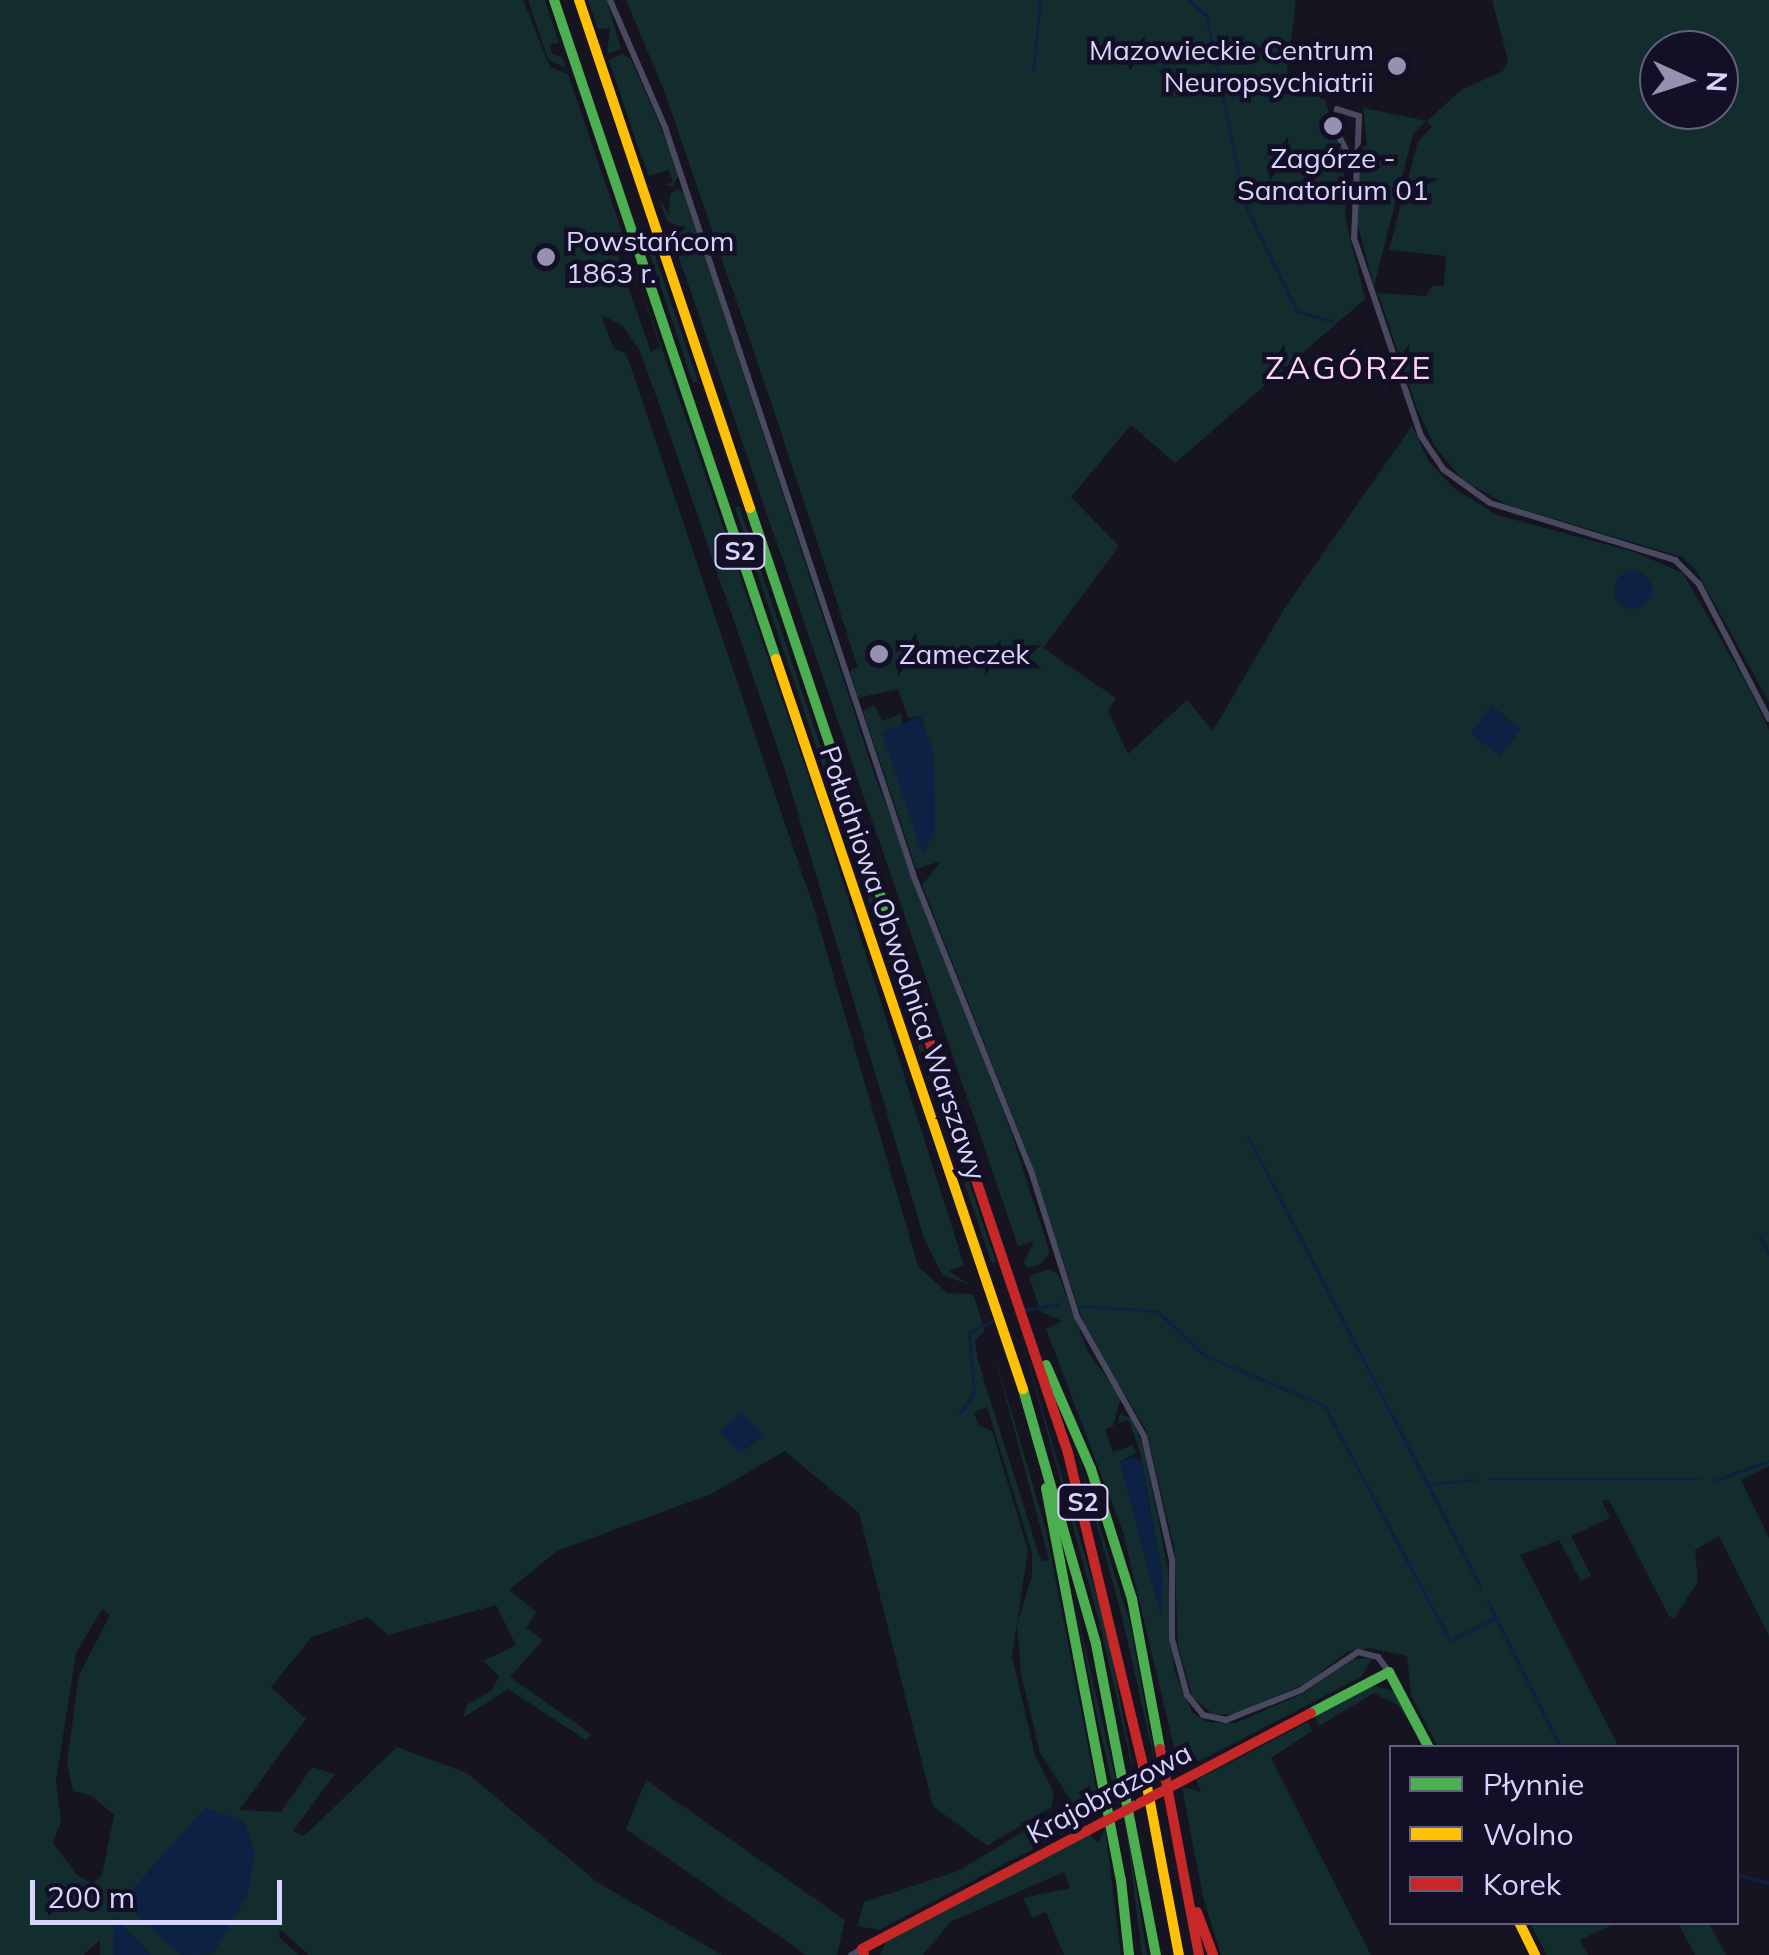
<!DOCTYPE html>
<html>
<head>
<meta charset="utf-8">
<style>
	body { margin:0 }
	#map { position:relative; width:1769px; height:1955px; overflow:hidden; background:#161421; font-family:Mulish,sans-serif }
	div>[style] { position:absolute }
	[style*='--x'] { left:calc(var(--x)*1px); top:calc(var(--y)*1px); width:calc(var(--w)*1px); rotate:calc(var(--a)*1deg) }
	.green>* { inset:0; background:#132c2d }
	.water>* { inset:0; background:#0d2144 }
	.round { border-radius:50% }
	.stream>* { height:2.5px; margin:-1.25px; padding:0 1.25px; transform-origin:1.25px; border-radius:1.25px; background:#0d2144 }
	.street>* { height:6px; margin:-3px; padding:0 3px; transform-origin:3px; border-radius:3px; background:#4a4962 }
	.fast>* { height:10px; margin:-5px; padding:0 5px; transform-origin:5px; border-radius:5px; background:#4caf50 }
	.slow>* { height:10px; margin:-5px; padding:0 5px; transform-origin:5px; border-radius:5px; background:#ffc107 }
	.jam>* { height:10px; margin:-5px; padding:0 5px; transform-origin:5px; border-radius:5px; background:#c62828 }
	.dots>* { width:28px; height:28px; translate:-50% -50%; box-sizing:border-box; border:5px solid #130f26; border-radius:50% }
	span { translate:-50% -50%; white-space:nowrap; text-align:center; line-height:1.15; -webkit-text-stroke:9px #130f26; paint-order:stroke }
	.shield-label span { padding:2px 8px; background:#130f26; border:2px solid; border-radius:8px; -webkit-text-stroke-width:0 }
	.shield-label { font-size:25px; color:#d9d4ff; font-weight:700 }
	.poi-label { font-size:28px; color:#d9d4ff }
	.right { translate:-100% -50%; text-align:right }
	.left { translate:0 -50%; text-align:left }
	.street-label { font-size:28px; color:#d9d4ff }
	.quarter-label { font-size:32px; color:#ffd6f0; letter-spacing:2.5px }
	.legend { position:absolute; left:1389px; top:1745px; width:350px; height:180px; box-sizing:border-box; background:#130f26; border:2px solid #625e7d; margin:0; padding:12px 18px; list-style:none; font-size:30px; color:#d9d4ff }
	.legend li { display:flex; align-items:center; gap:20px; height:50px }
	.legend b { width:50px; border:2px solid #625e7d }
	.north { position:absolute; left:1639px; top:30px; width:100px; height:100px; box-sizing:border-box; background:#130f26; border:2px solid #625e7d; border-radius:50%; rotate:93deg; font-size:28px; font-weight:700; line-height:40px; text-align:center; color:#d9d4ff }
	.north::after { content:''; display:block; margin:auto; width:35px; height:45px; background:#9591b1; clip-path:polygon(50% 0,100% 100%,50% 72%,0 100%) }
	.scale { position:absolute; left:30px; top:1880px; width:252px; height:45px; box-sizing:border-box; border:5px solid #d9d4ff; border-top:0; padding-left:12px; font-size:30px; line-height:35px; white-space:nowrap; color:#d9d4ff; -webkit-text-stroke:8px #130f26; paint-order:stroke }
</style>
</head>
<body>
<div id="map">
	<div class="green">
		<i style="clip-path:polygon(evenodd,0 0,523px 0,550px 67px,568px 74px,623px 235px,615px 245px,622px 269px,651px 352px,660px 347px,628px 249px,823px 819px,964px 1265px,949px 1271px,970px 1285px,942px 1275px,924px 1238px,784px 767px,663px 415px,639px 349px,622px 325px,601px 315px,614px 349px,626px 353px,815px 912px,918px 1266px,947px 1293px,973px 1294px,985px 1330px,975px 1341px,978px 1361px,1041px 1561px,1049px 1560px,992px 1346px,1046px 1530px,1101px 1813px,1083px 1809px,1088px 1820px,879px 1930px,857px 1926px,864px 1902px,958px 1871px,1072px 1802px,1040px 1753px,1021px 1674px,1017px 1624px,1032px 1576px,1032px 1553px,987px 1407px,974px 1412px,978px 1425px,992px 1431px,1028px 1550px,1012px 1656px,1035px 1755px,1054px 1793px,1051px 1808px,987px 1846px,933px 1806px,859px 1513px,785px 1451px,711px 1494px,557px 1551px,509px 1590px,536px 1612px,526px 1628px,543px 1640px,510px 1677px,591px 1734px,586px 1740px,508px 1689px,463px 1718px,467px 1705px,492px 1690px,499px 1676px,483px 1661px,516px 1645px,496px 1605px,388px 1635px,368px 1617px,312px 1637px,271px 1687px,306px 1719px,239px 1810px,281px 1812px,312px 1767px,335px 1774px,293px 1831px,304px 1836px,397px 1747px,467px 1773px,597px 1882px,722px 1955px,309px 1955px,280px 1929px,279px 1937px,299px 1955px,100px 1955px,100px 1940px,83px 1955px,0 1955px,0 0,102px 1609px,110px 1615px,79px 1675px,67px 1762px,73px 1791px,92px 1796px,114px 1815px,102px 1875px,93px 1884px,76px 1874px,53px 1843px,61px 1822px,56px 1781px,76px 1653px,102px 1609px)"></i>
		<i style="clip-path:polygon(528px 0,545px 0,559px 43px,550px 44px,552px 54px,562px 57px,566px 68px,548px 59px)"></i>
		<i style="clip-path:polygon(588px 0,607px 0,621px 49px,607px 54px,610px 28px,598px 29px)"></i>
		<i style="clip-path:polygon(626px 0,1296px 0,1286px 81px,1325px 100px,1343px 154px,1346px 221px,1365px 299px,1175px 463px,1131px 425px,1071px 497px,1119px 546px,1043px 648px,1116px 698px,1108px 711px,1128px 754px,1187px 700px,1213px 731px,1284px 609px,1412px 426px,1429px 462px,1455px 489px,1497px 515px,1634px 552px,1683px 573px,1746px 683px,1769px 730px,1769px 1466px,1741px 1480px,1769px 1538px,1769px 1636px,1719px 1536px,1695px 1550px,1698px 1581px,1674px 1619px,1669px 1616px,1609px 1500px,1602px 1501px,1610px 1518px,1571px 1536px,1591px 1576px,1581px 1581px,1559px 1540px,1520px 1555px,1619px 1747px,1438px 1747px,1411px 1695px,1407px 1656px,1369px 1648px,1347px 1652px,1307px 1683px,1234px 1715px,1213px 1714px,1193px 1698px,1178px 1647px,1174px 1547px,1146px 1430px,1086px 1331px,1027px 1152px,922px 885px,941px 861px,916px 869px,863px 711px,874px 705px,882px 721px,901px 714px,902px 724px,882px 733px,920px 716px,908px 718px,898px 689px,858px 698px,850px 671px,858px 667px,774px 411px,665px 93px)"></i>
		<i style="clip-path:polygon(evenodd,1492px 0,1769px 0,1769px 702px,1696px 570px,1682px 557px,1508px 505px,1464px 481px,1435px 447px,1416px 406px,1378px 293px,1426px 296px,1432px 286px,1444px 285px,1446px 256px,1389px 250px,1418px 141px,1432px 127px,1426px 121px,1413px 134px,1374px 286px,1354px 211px,1361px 146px,1367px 146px,1363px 108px,1427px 121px,1461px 90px,1503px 71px,1508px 60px,1492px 0,1659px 50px,1719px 50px,1719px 110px,1659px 110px,1659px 50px)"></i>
		<i style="clip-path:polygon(622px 54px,631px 59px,661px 128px,679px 174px,673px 186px,664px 185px,673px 182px,669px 170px,649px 176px,639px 150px,609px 60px)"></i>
		<i style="clip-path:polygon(678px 189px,684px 193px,875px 776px,1011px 1132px,1050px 1253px,1039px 1265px,1026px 1268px,1024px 1262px,1034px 1241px,1018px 1246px,674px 243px,673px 234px,683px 229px,667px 221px,658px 198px,669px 214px,670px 194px)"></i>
		<i style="clip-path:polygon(648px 235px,698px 381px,693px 383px,644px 237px)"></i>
		<i style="clip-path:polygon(739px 506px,996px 1262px,992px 1264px,735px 508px)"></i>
		<i style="clip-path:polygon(1049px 1269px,1058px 1274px,1088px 1352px,1121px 1397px,1113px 1426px,1105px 1429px,1113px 1452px,1133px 1445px,1136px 1453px,1120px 1462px,1160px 1612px,1163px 1578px,1140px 1452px,1129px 1420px,1118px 1423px,1120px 1414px,1133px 1419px,1144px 1448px,1168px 1569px,1174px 1670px,1192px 1712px,1207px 1722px,1235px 1723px,1302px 1694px,1352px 1659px,1373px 1658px,1361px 1677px,1192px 1765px,1187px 1754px,1180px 1765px,1177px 1760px,1123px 1532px,1046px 1329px,1062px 1321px,1041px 1312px,1029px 1276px)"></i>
		<i style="clip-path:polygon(1019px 1329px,1107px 1631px,1138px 1793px,1101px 1629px)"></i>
		<i style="clip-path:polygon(1076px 1450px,1130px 1623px,1159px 1782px,1121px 1612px)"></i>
		<i style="clip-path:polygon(1074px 1600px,1121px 1802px,1117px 1804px,1099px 1726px)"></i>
		<i style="clip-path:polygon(1373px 1686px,1395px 1691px,1425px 1747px,1398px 1705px,1374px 1693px,1319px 1726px,1315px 1717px)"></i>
		<i style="clip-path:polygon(1308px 1722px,1312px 1731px,1271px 1758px,1371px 1955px,1221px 1955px,1203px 1897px,1182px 1787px,1201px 1792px,1196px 1780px)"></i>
		<i style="clip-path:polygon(646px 1780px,845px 1920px,837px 1955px,806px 1955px,626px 1829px)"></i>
		<i style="clip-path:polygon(1125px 1817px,1147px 1955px,1142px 1955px)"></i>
		<i style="clip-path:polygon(1105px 1827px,1121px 1955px,1064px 1955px,1046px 1912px,1033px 1918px,1023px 1898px,1070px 1888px,1064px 1872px,950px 1922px,923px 1955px,880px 1955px,886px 1941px,1090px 1834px,1098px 1844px)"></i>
		<i style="clip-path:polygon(1530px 1923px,1616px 1923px,1580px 1940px,1588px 1955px,1547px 1955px)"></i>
		<i style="clip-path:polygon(1678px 1923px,1709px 1923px,1726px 1955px,1695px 1955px)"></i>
	</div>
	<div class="water">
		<i class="round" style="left:1614px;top:571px;width:38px;height:38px"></i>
		<i style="clip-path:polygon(1491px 705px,1521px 729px,1500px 756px,1471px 734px)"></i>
		<i style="clip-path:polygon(921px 716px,934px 757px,935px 830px,923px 855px,882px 732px)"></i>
		<i style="clip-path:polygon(742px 1413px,764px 1436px,740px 1453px,719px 1432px)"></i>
		<i style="clip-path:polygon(1134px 1457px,1141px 1461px,1163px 1578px,1161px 1617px,1120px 1462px)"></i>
		<i style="clip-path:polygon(205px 1808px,245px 1822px,255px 1854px,247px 1896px,213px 1954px,181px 1955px,122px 1901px)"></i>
		<i style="clip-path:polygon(114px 1916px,151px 1955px,113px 1955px)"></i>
	</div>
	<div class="stream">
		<i style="--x:1189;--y:0;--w:24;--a:42"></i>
		<i style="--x:1207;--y:16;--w:192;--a:78.6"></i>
		<i style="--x:1245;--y:204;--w:119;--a:64.1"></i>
		<i style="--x:1297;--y:311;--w:37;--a:16"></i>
		<i style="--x:1033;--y:71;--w:71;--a:-84.4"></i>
		<i style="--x:1248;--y:1136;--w:508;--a:62.68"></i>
		<i style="--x:1760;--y:1237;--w:19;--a:62"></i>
		<i style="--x:1080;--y:1306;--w:77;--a:3.7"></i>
		<i style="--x:1157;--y:1311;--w:67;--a:42.6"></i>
		<i style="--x:1206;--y:1356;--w:128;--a:22.6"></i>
		<i style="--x:1324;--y:1405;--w:267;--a:61.8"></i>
		<i style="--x:1450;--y:1640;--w:52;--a:-25.1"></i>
		<i style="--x:1025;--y:1310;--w:34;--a:-10"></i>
		<i style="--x:960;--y:1413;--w:24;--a:-55"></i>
		<i style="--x:974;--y:1393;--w:60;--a:-94.8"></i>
		<i style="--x:969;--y:1333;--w:28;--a:-27"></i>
		<i style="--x:1491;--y:1479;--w:208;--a:0"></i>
		<i style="--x:1715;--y:1480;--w:57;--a:-19.4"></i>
		<i style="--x:1428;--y:1484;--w:48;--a:-4.8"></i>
		<i style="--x:1488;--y:1601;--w:164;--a:63.6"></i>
		<i style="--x:1736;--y:1874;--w:34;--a:15"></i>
	</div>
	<div class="street">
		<i style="--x:610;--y:0;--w:138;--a:66.6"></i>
		<i style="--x:665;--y:127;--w:790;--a:71.63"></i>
		<i style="--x:914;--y:877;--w:320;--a:68.3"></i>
		<i style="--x:1032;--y:1174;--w:150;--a:72.5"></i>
		<i style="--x:1077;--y:1317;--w:137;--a:60.6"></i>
		<i style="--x:1144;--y:1436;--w:127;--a:77.3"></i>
		<i style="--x:1172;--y:1560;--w:79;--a:90"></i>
		<i style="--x:1172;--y:1639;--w:58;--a:75"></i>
		<i style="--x:1187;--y:1695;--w:26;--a:51"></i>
		<i style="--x:1203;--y:1715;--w:24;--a:12"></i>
		<i style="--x:1226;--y:1720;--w:81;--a:-21.8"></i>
		<i style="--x:1301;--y:1690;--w:69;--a:-33.7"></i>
		<i style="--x:1358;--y:1652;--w:21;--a:14"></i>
		<i style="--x:1378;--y:1657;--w:19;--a:54"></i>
		<i style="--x:1354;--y:165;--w:41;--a:-117.8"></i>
		<i style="--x:1335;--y:129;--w:20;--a:-84"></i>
		<i style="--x:1337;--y:109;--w:23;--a:18"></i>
		<i style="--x:1359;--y:116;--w:122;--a:92.3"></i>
		<i style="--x:1354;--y:238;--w:209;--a:71.3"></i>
		<i style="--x:1421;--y:436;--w:40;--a:56"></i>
		<i style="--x:1443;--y:469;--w:58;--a:35.9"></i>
		<i style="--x:1490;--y:503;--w:194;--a:17.1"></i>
		<i style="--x:1675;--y:560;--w:34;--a:45"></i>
		<i style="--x:1699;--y:584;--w:152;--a:62.6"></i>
		<i style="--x:851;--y:1955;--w:13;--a:-29"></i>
	</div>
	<div class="fast">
		<i style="--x:554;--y:0;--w:695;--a:71.38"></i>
		<i style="--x:750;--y:508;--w:467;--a:71.4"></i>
		<i style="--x:1046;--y:1365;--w:113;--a:66.6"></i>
		<i style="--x:1091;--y:1469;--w:136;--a:72.5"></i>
		<i style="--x:1132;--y:1599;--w:153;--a:79.4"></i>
		<i style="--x:1023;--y:1389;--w:265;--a:74"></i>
		<i style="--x:1096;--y:1644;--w:317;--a:79.1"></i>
		<i style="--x:1046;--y:1488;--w:399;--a:79.2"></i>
		<i style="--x:1121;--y:1880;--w:75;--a:83.9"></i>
		<i style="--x:1311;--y:1713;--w:88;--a:-27.7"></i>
		<i style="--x:1389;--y:1672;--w:86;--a:62.2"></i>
	</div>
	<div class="slow">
		<i style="--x:579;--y:0;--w:536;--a:71.4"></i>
		<i style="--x:776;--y:659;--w:771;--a:71.31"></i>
		<i style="--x:1143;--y:1765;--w:193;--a:79.3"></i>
		<i style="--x:1519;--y:1922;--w:37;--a:64"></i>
	</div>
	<div class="jam">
		<i style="--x:899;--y:951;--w:530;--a:71.39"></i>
		<i style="--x:1068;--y:1453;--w:321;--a:76.5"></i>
		<i style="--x:1160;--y:1749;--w:210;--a:79.3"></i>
		<i style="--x:1197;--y:1912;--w:46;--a:69.6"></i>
		<i style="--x:864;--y:1955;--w:6;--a:-108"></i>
		<i style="--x:862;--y:1949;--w:507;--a:-27.73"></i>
	</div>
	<div class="dots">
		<i style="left:1397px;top:66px;background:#9591b1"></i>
		<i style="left:1333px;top:126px;background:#9591b1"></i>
		<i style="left:546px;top:257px;background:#9591b1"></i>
		<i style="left:879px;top:654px;background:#9591b1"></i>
	</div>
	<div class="shield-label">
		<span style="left:740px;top:551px">S2</span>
		<span style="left:1083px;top:1502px">S2</span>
	</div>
	<div class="poi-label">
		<span class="right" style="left:1374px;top:66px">Mazowieckie Centrum<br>Neuropsychiatrii</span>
		<span style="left:1333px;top:174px">Zagórze -<br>Sanatorium 01</span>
		<span class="left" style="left:566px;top:257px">Powstańcom<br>1863 r.</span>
		<span class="left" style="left:899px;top:654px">Zameczek</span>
	</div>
	<div class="street-label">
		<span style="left:903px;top:963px;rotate:71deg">Południowa Obwodnica Warszawy</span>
		<span style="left:1109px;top:1793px;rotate:-28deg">Krajobrazowa</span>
	</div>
	<div class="quarter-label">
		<span style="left:1349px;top:367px">ZAGÓRZE</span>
	</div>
	<ul class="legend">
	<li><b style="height:12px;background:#4caf50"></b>Płynnie</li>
	<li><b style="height:12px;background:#ffc107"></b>Wolno</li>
	<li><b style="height:12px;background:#c62828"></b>Korek</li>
	</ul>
	<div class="north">N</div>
	<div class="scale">200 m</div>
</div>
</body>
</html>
